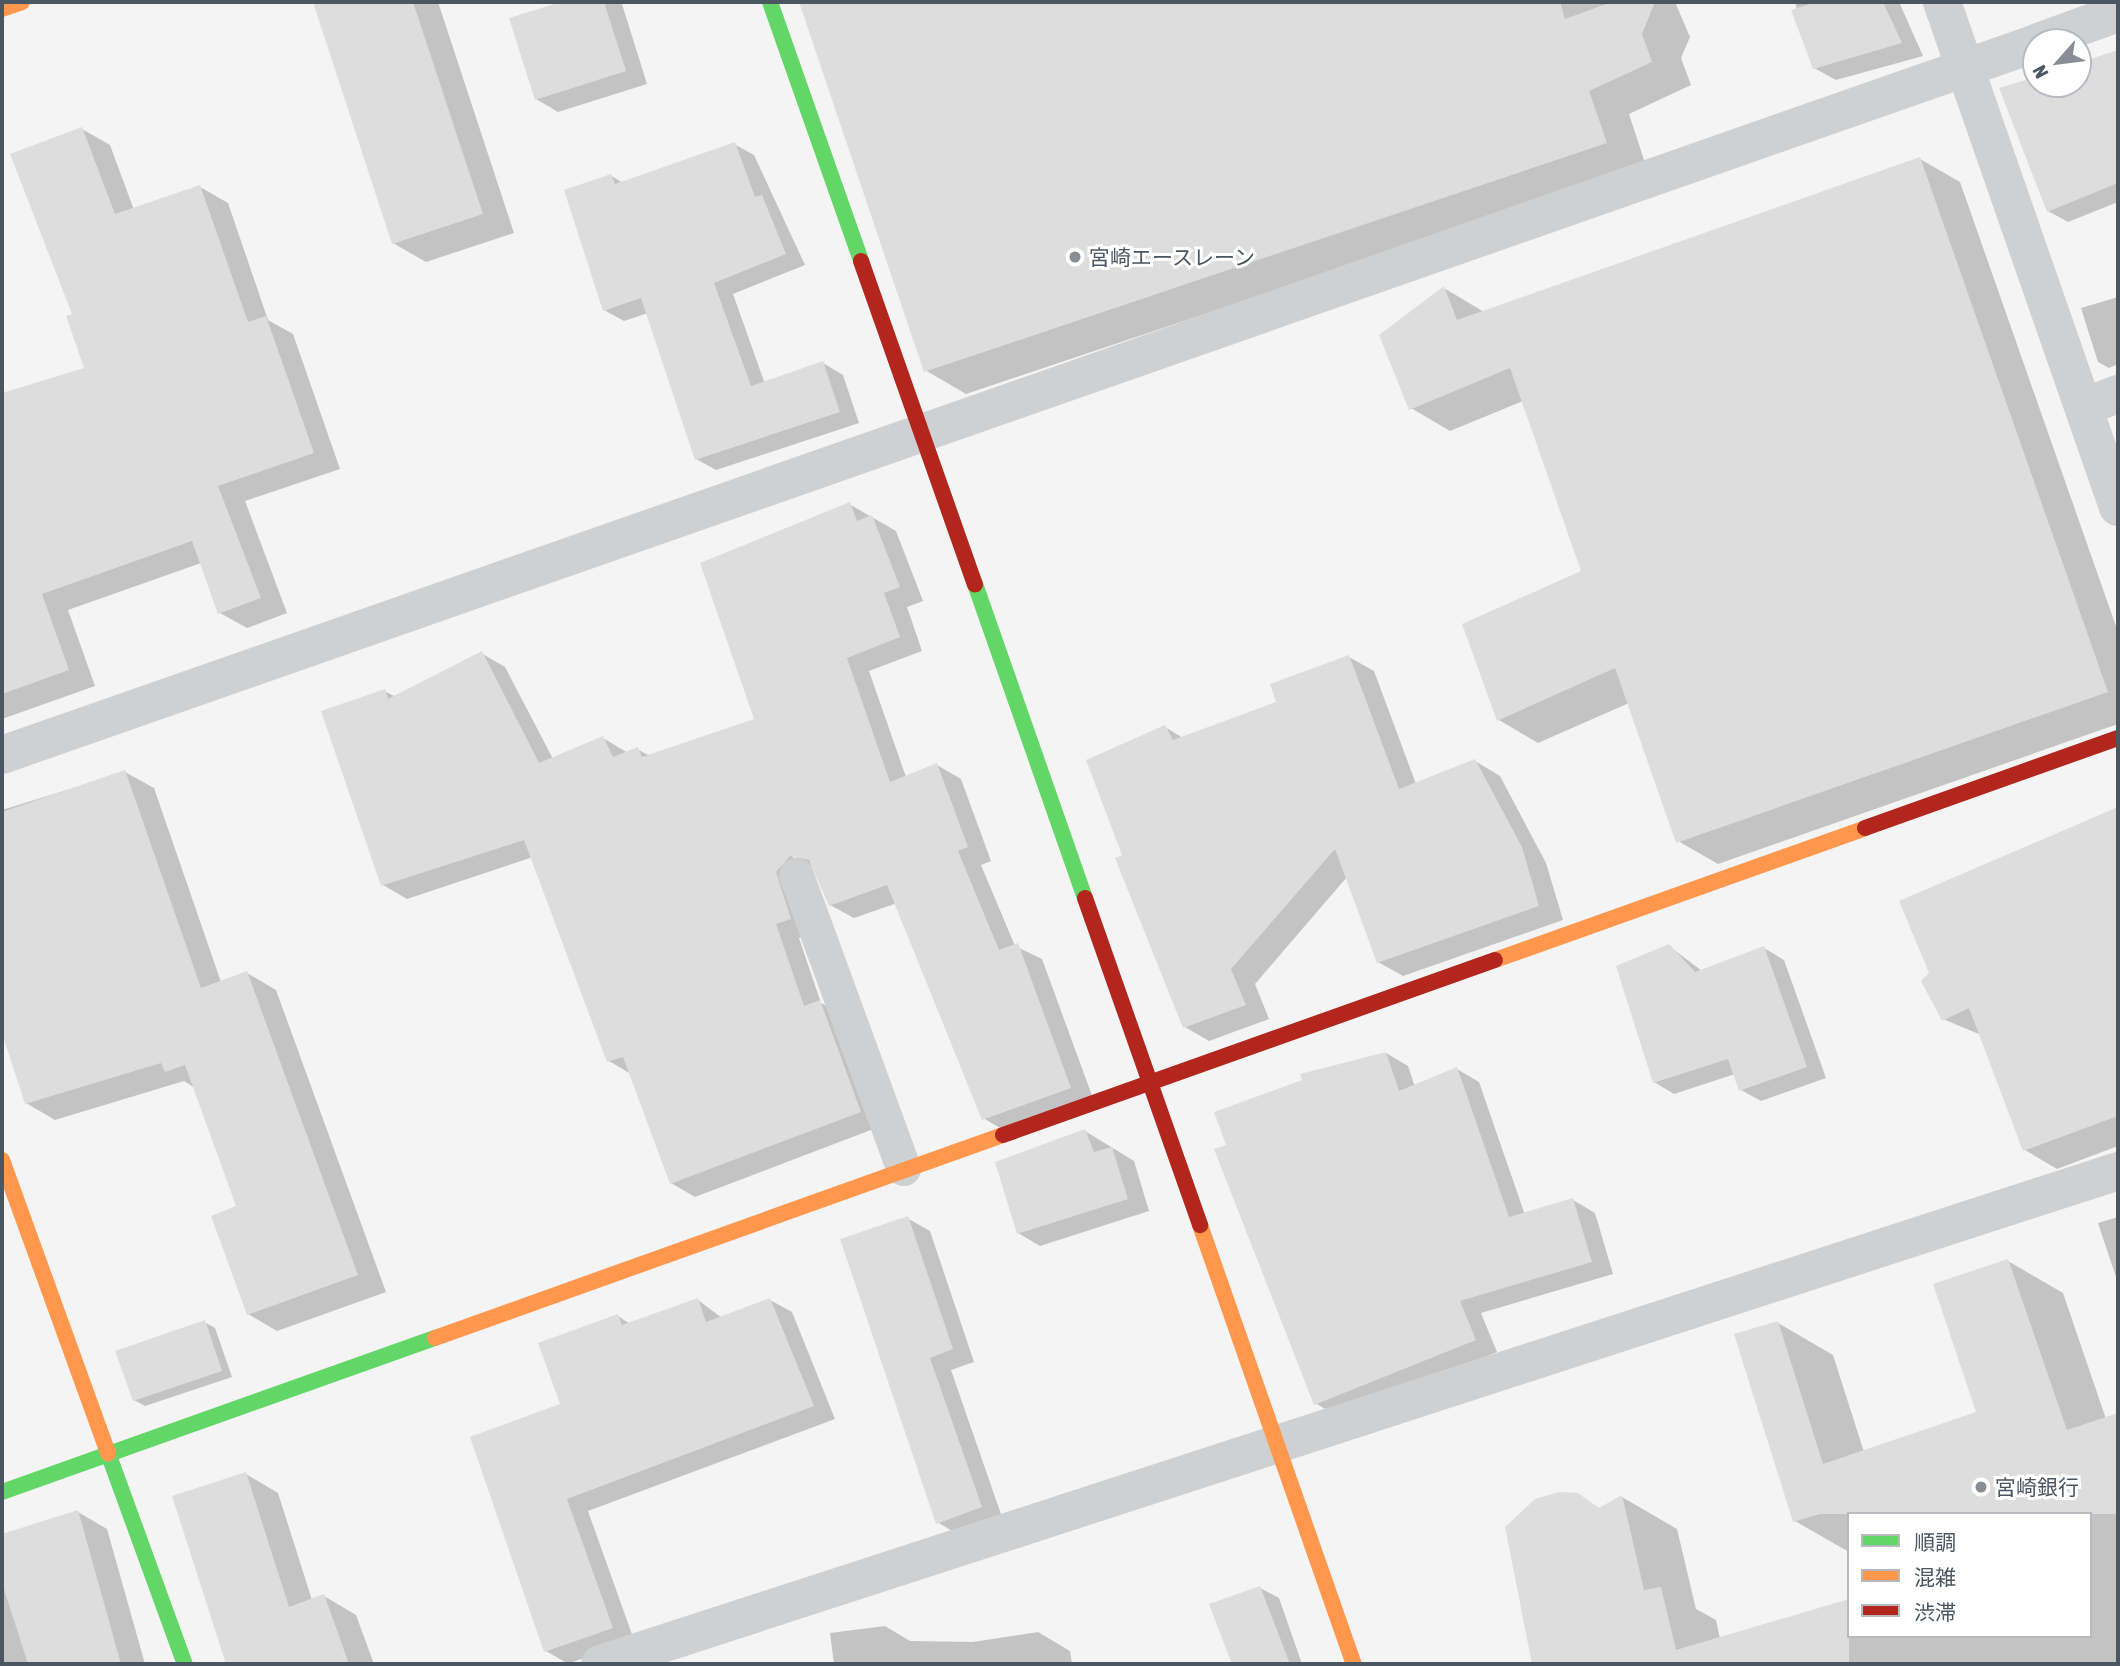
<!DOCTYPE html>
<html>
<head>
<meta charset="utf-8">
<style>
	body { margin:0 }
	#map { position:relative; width:2120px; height:1666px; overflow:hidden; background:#f4f4f4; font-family:"Asap Condensed","Noto Sans JP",sans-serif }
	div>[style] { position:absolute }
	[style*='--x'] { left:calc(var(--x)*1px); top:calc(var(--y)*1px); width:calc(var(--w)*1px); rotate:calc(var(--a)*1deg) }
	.shadow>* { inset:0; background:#0003 }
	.building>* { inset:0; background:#ddddde }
	.lane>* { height:35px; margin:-17.5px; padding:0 17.5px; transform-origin:17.5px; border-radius:17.5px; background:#ced0d2 }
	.street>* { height:38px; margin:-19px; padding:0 19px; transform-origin:19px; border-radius:19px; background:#ced0d2 }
	.fast>* { height:16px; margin:-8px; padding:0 8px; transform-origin:8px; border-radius:8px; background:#63d668 }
	.slow>* { height:16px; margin:-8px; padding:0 8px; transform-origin:8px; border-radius:8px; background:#ff974d }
	.jam>* { height:16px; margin:-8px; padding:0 8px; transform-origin:8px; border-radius:8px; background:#b3261e }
	.dots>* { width:19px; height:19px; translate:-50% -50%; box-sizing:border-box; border:4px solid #fff; border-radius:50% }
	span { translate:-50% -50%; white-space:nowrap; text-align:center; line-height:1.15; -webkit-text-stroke:6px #fff; paint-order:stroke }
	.poi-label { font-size:21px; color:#4a5661 }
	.left { translate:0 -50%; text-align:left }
	.frame { position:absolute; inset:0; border:4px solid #4a5661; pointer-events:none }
	.legend { position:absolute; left:1847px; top:1512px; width:245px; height:126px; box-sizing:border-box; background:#fff; border:2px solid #b7bbc0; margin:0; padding:9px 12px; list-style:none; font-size:21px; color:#4a5661 }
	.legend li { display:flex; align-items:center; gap:14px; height:35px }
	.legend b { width:35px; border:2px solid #b7bbc0 }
	.north { position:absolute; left:2022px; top:28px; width:70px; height:70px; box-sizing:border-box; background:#fff; border:2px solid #b7bbc0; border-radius:50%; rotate:242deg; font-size:19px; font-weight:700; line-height:28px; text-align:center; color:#4a5661 }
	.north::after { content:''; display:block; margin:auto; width:24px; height:32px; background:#868d94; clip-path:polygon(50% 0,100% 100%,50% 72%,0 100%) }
</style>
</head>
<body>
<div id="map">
	<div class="shadow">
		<i style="clip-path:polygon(314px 2px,438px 2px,514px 233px,426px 262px,393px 243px)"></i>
		<i style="clip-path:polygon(567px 2px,622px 4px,647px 84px,558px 112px,536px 99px,511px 19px)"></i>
		<i style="clip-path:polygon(801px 2px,1675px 2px,1690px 37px,1681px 58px,1691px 85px,1629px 114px,1646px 166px,966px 394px,925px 370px)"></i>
		<i style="clip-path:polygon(1795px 2px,1899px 2px,1923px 56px,1836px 80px,1814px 68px)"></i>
		<i style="clip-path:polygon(2118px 52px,2118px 202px,2068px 222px,2048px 211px,2002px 90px,2036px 78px,2036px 84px,2078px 84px,2078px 65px)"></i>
		<i style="clip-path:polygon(82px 129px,110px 145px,134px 210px,200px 187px,228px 203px,268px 320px,293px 334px,340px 469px,245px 501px,287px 613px,247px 628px,220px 613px,201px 563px,68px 610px,95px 686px,2px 719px,2px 395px,86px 369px,74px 315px)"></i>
		<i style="clip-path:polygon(734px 144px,754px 155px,805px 265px,733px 294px,765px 384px,823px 363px,843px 375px,859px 423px,716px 470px,696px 459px,648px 313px,624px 321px,604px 310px,610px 175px,623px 183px)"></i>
		<i style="clip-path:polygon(1920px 159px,1960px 182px,2118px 632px,2118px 724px,1718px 864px,1678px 841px,1629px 703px,1538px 743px,1499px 720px,1583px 571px,1523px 401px,1450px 431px,1411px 408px,1444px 288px,1484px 312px)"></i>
		<i style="clip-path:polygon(2118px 297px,2118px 364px,2109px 368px,2098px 362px,2081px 308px)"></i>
		<i style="clip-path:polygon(849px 504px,896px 531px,923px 601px,907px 607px,922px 651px,869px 671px,906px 777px,937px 765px,961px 779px,991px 861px,981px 865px,1015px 946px,1042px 959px,1094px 1101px,1007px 1132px,983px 1118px,897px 903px,854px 918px,830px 905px,815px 868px,783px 850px,812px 871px,814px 933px,799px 938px,821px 1003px,844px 1016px,884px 1125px,695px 1197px,671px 1183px,631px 1074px,609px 1061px,533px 857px,407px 899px,383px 885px,384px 691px,396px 697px,481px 653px,505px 667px,553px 759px,603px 738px,628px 753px,637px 749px,650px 756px,756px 720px)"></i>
		<i style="clip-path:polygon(1349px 657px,1374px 671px,1416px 784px,1475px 761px,1500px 776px,1546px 863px,1563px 920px,1403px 976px,1378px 962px,1347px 877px,1255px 984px,1269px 1019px,1209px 1041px,1185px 1027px,1124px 856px,1165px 727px,1183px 738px,1278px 703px)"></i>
		<i style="clip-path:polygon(125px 772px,154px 788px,221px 982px,247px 973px,276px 990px,386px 1292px,277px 1331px,248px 1314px,238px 1207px,195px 1088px,184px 1081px,55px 1120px,26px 1103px,2px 1017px,2px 810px)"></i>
		<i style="clip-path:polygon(2112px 811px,2118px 815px,2118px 1146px,2057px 1169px,2025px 1150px,1981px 1035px,1943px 1019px)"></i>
		<i style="clip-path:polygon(1669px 946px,1702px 971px,1764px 948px,1784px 960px,1826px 1078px,1761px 1101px,1741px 1090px,1735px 1074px,1674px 1094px,1654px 1082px)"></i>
		<i style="clip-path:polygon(1386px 1053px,1408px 1066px,1415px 1087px,1457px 1069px,1479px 1082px,1525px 1215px,1573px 1200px,1595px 1213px,1613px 1274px,1481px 1313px,1497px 1352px,1337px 1416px,1315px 1403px,1228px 1146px)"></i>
		<i style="clip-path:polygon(1085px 1131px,1134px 1161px,1149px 1211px,1040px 1246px,1018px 1233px)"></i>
		<i style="clip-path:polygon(2118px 1217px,2118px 1283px,2098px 1223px)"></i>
		<i style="clip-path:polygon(907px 1218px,930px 1231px,974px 1362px,951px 1370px,1003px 1520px,959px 1535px,937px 1522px)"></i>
		<i style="clip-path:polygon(2008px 1261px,2063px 1293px,2106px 1419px,2118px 1414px,2118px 1664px,1535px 1664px,1507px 1528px,1577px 1495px,1601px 1509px,1622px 1497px,1677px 1529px,1696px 1609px,1716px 1620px,1720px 1639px,2090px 1636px,2090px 1514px,1849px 1514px,1849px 1552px,1795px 1521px,1778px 1323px,1833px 1355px,1864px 1452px,1978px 1414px)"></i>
		<i style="clip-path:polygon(698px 1300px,722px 1318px,770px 1300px,792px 1312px,835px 1419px,588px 1511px,634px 1640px,567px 1664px,553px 1664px,565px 1662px,546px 1651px,562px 1405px,618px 1316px,630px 1324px)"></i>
		<i style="clip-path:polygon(204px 1322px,215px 1328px,232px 1377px,145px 1406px,134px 1400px)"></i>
		<i style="clip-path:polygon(246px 1474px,278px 1493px,312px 1600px,324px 1596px,356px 1615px,374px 1664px,230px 1664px,174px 1497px)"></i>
		<i style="clip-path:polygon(78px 1512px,107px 1529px,145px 1664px,2px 1664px,2px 1536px)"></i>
		<i style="clip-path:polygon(1260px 1588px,1279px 1598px,1302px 1664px,1234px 1664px,1211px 1605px)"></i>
		<i style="clip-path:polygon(885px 1626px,910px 1641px,973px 1642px,1038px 1632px,1070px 1651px,1072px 1664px,834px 1664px,830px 1633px)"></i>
	</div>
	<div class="building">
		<i style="clip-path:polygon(313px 2px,413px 2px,483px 214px,392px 244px)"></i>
		<i style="clip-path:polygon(561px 2px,604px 2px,626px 71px,535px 100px,509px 18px)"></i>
		<i style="clip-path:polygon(799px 2px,1560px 2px,1565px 19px,1612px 2px,1655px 2px,1642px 34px,1652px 62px,1589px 91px,1607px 143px,924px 372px)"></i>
		<i style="clip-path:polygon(1816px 2px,1883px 2px,1902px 43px,1813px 69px,1791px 10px)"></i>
		<i style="clip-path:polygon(2118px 50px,2118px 183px,2047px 212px,1999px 88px,2036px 77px,2036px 84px,2078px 84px,2078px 63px)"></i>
		<i style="clip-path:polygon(82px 127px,115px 214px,200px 185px,248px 322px,266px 316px,314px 453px,218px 486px,261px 598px,218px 614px,192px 541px,42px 594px,69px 670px,2px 694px,2px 393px,84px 368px,66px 316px,72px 314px,10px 154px)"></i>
		<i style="clip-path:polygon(735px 142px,755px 197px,762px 195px,786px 254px,714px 283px,751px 386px,823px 361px,840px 412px,695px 460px,641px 298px,603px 311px,564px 190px,611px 174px,615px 184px)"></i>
		<i style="clip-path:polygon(1920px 157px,2108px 692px,1676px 843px,1615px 668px,1497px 721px,1462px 624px,1581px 571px,1510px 368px,1409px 410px,1379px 335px,1444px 286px,1457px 320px)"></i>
		<i style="clip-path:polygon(850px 502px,857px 521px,872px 515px,900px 587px,884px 593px,900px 637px,847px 658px,890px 782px,937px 763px,968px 847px,958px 851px,999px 950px,1018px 943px,1071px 1088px,982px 1120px,887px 885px,829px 906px,809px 860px,790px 856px,776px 872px,791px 919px,776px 924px,804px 1006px,820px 1000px,861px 1112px,670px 1184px,623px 1057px,607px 1062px,524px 840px,381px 886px,321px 711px,385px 689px,388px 699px,482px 651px,539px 763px,603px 736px,613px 757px,638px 747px,642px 757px,754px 719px,700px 563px)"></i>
		<i style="clip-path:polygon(1349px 655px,1399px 789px,1475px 759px,1522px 847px,1539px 906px,1377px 963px,1335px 849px,1231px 969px,1246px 1005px,1183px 1028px,1115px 858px,1122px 855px,1086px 760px,1165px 725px,1173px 740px,1276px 702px,1270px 684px)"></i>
		<i style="clip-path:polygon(125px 770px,201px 988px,247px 971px,358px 1275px,247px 1315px,211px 1216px,236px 1206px,185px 1065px,165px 1072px,161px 1063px,25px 1104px,2px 1033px,2px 812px)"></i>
		<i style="clip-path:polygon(2118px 807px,2118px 1116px,2023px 1151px,1969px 1008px,1942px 1021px,1921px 981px,1929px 973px,1899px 901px)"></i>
		<i style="clip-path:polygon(1669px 944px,1695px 972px,1764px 946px,1807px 1067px,1739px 1091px,1728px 1059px,1653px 1083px,1616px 966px)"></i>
		<i style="clip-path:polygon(1386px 1052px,1399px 1091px,1457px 1067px,1509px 1217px,1573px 1198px,1592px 1262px,1460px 1301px,1476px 1340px,1314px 1405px,1214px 1149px,1226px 1145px,1214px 1112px,1302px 1080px,1300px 1074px)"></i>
		<i style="clip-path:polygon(1085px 1129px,1094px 1152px,1112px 1147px,1128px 1199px,1017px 1234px,995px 1162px)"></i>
		<i style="clip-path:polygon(908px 1216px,953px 1349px,930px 1358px,982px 1507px,936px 1524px,840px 1239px)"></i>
		<i style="clip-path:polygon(2008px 1259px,2067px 1430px,2118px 1413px,2118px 1514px,1820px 1514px,1793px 1522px,1734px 1334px,1778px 1321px,1823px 1464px,1976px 1412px,1933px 1284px)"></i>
		<i style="clip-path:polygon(698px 1298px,706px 1322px,770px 1298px,814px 1406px,567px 1499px,613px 1628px,544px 1652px,470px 1437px,560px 1404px,538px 1343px,618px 1314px,622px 1325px)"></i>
		<i style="clip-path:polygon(205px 1320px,222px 1371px,133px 1401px,115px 1351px)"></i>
		<i style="clip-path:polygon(246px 1472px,289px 1607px,324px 1594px,349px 1664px,226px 1664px,172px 1496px)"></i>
		<i style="clip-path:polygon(1559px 1492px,1578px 1493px,1599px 1508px,1622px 1495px,1644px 1590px,1661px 1587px,1676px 1650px,1849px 1599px,1849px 1664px,1532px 1664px,1505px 1527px,1535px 1499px)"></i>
		<i style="clip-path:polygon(78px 1510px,121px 1664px,28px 1664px,2px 1583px,2px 1534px)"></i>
		<i style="clip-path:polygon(1260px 1586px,1290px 1664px,1232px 1664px,1209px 1604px)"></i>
	</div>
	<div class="lane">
		<i style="--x:796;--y:875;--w:312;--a:69.9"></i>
	</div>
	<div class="street">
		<i style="--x:1942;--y:2;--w:535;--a:70.79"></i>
		<i style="--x:2038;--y:42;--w:85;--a:-19.9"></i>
		<i style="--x:2084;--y:407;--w:36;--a:-21"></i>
		<i style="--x:2;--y:755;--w:2155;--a:-19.29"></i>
		<i style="--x:600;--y:1664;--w:1596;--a:-17.99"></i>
	</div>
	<div class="fast">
		<i style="--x:770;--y:2;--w:275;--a:70.6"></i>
		<i style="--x:975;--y:584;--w:333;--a:70.7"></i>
		<i style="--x:108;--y:1453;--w:225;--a:70"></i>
		<i style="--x:2;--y:1492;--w:460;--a:-19.6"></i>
	</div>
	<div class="slow">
		<i style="--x:2;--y:9;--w:21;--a:-19"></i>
		<i style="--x:1495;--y:960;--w:393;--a:-19.6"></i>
		<i style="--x:2;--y:1160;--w:312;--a:70.1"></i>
		<i style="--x:1200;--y:1225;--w:465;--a:70.7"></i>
		<i style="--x:435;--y:1338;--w:603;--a:-19.67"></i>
	</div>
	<div class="jam">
		<i style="--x:861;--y:261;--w:343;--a:70.6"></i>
		<i style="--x:1865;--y:828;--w:269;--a:-19.6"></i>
		<i style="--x:1085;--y:898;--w:347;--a:70.6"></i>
		<i style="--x:1003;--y:1135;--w:522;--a:-19.58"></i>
	</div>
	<div class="dots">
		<i style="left:1075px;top:257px;background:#868d94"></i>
		<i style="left:1981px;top:1487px;background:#868d94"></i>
	</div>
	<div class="poi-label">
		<span class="left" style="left:1089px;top:257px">宮崎エースレーン</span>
		<span class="left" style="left:1995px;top:1487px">宮崎銀行</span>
	</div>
	<div class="frame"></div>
	<ul class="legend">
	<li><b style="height:9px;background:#63d668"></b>順調</li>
	<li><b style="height:9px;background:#ff974d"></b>混雑</li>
	<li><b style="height:9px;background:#b3261e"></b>渋滞</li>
	</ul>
	<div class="north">N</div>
</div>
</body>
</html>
